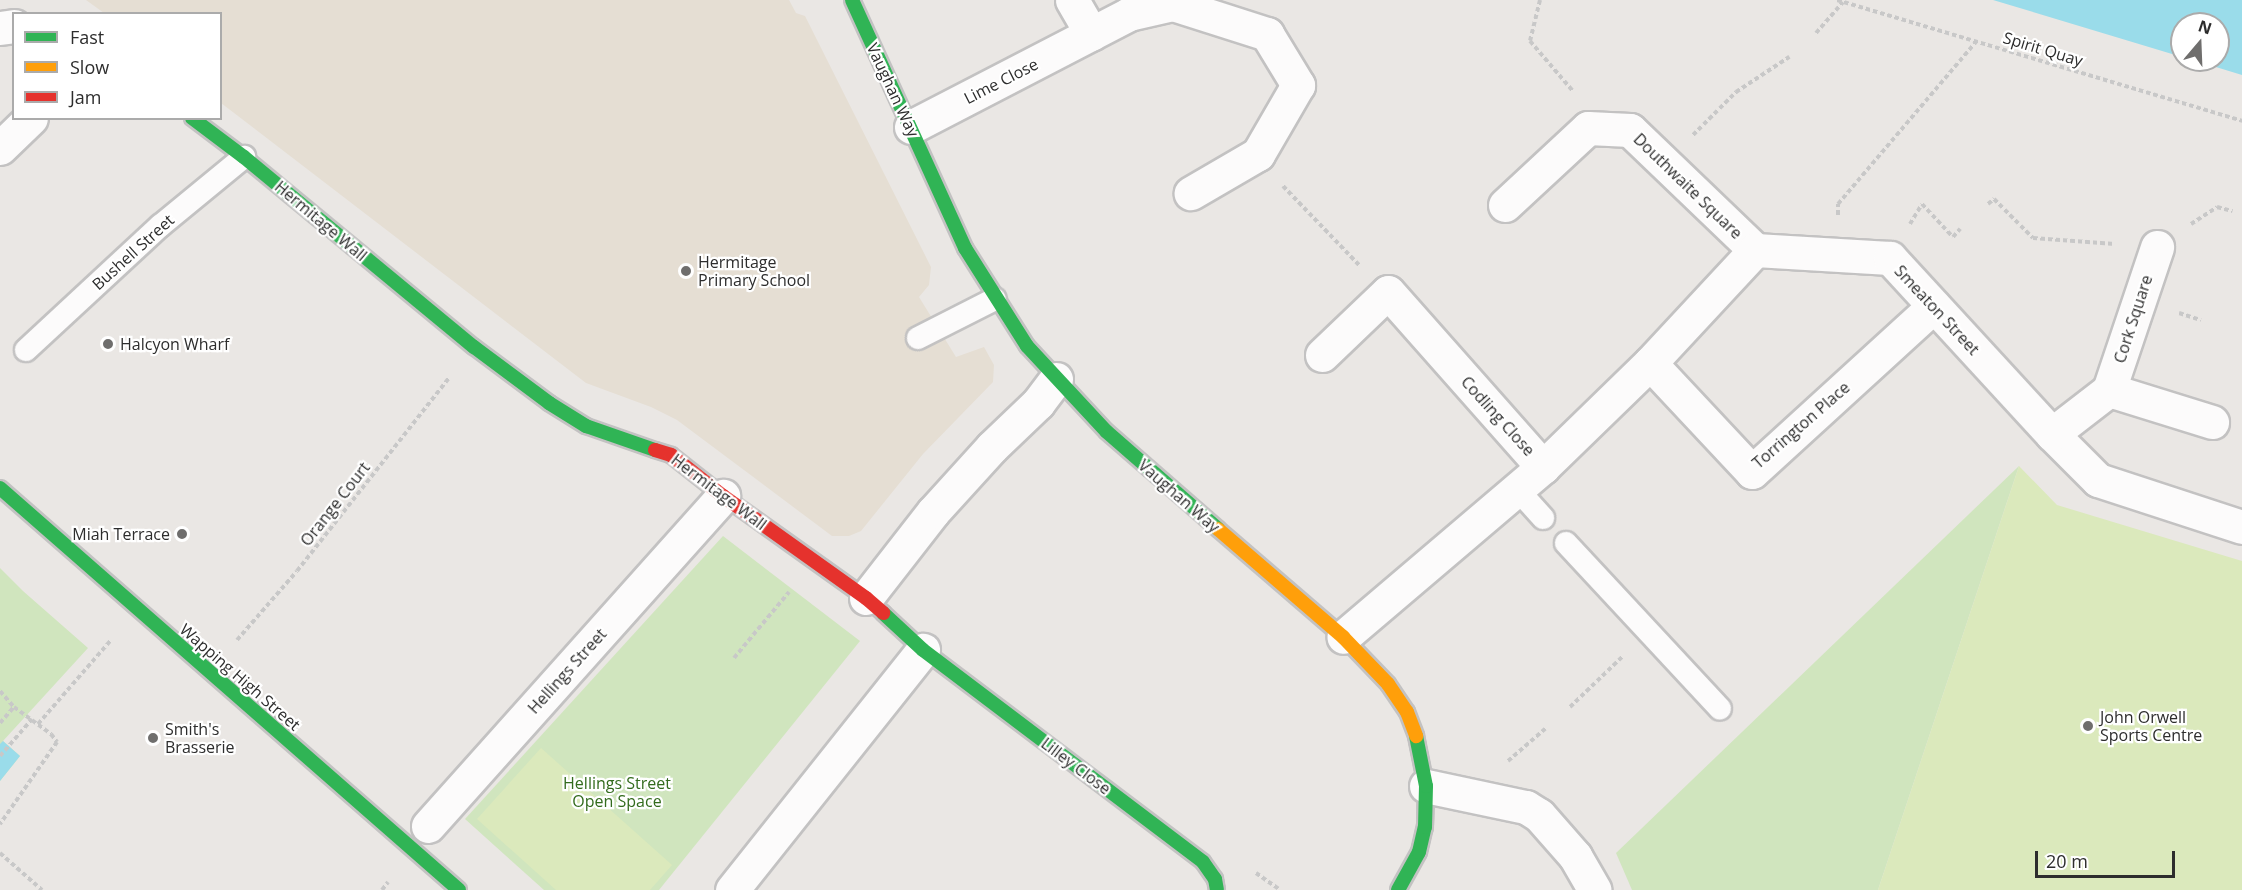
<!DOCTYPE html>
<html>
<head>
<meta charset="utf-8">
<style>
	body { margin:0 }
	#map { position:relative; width:2242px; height:890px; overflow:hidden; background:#eae7e4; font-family:"Open Sans",sans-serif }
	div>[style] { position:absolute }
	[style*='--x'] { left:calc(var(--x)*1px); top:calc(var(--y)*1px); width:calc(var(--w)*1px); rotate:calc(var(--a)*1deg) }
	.education>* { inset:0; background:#e5ded3 }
	.green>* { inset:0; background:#d0e5be }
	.pitch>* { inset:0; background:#dbe9bc }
	.water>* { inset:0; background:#9adcea }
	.path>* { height:4px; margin-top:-2px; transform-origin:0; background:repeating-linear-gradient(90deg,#c8c8c8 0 4.5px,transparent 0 7.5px) }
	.roads { filter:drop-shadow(2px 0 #c3c2c2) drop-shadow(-2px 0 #c3c2c2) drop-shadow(0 2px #c3c2c2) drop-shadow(0 -2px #c3c2c2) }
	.lane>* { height:22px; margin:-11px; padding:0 11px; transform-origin:11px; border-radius:11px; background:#fcfbfb }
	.street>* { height:33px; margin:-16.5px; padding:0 16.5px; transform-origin:16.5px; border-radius:16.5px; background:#fcfbfb }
	.fast>* { height:14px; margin:-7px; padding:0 7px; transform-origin:7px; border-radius:7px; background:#30b455 }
	.slow>* { height:14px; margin:-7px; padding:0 7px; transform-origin:7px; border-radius:7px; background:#ff9f0a }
	.jam>* { height:14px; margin:-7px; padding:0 7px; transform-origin:7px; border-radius:7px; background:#e5322d }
	.dots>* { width:16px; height:16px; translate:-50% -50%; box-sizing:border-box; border:3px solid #fff; border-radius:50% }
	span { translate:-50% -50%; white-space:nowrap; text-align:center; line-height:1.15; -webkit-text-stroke:4.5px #fff; paint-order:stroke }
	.street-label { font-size:16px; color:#2d2d2d }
	.poi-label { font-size:16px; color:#2d2d2d }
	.left { translate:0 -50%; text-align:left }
	.right { translate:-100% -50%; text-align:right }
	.park-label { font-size:16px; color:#336b1d }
	.legend { position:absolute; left:12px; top:12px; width:210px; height:108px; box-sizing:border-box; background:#fff; border:2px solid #ababab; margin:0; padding:8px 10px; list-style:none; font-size:18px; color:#2d2d2d }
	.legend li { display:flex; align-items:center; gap:12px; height:30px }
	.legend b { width:30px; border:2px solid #ababab }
	.north { position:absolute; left:2170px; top:12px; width:60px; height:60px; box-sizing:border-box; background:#fff; border:2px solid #ababab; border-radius:50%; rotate:19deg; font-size:16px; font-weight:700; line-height:24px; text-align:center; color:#2d2d2d }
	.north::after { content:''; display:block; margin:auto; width:21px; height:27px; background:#6f6e6d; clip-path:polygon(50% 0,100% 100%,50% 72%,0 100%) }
	.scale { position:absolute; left:2035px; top:851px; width:140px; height:27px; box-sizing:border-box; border:3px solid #2d2d2d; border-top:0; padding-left:8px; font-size:18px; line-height:21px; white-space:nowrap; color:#2d2d2d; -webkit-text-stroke:4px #fff; paint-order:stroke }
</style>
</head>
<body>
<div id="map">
	<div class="education">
		<i style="clip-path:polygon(86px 0,789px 0,796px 13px,805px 16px,931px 267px,929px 285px,919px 297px,956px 357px,984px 347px,994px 365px,993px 382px,923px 454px,861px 531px,849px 536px,832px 536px,677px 420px,651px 407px,586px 383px,221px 103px,220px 14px,104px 13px)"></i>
	</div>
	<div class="green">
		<i style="clip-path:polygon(2019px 466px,1878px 890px,1632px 890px,1616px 853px)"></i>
		<i style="clip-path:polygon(723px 536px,860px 641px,659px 890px,544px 890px,465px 819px)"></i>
		<i style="clip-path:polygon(0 568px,23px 591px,88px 648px,3px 741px,20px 756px,0 781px)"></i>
	</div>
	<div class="pitch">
		<i style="clip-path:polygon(2019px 466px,2057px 505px,2242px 561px,2242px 890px,1878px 890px)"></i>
		<i style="clip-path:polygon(541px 748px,672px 865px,650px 890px,556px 890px,477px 819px)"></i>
	</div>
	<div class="water">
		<i style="clip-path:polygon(1993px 0,2242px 0,2242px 75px,2193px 60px,2218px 60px,2218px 24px,2182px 24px,2182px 57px)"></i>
		<i style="clip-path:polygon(3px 741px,20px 756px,0 781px,0 744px)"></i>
	</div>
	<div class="path">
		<i style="--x:1540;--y:0;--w:42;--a:103.7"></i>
		<i style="--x:1530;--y:41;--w:65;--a:49.4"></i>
		<i style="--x:1837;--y:0;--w:423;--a:16.6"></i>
		<i style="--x:1816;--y:33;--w:41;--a:-48.9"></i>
		<i style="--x:1693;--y:135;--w:61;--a:-45"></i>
		<i style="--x:1736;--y:92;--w:64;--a:-33.4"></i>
		<i style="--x:1283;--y:186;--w:110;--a:46.1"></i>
		<i style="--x:1988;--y:204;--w:8;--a:-40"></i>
		<i style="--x:1994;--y:199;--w:55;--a:45"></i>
		<i style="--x:2033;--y:238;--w:82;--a:4.2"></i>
		<i style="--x:1838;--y:215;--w:11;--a:-90"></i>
		<i style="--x:1838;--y:204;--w:213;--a:-49.6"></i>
		<i style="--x:1910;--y:224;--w:23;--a:-59"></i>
		<i style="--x:1922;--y:204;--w:45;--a:46.8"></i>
		<i style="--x:1953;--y:237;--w:11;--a:-49"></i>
		<i style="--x:2191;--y:224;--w:31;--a:-33"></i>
		<i style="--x:2217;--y:207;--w:16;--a:15"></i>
		<i style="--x:2179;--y:313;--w:23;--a:18"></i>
		<i style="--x:237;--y:640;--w:91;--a:-49"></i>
		<i style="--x:297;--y:571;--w:246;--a:-51.8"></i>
		<i style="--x:734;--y:658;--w:86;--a:-50.2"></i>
		<i style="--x:0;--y:691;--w:21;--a:49"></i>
		<i style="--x:1570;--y:707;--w:72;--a:-43.9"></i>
		<i style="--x:0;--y:723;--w:21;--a:-49"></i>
		<i style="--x:14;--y:707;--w:46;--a:36.1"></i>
		<i style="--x:51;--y:734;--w:10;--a:53"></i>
		<i style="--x:57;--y:742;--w:100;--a:124.8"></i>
		<i style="--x:38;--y:724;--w:111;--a:-49"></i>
		<i style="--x:0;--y:756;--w:49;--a:-49.1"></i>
		<i style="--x:1508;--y:761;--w:50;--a:-41"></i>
		<i style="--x:0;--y:853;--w:56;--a:41.4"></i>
		<i style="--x:1256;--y:873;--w:29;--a:35"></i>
		<i style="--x:382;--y:890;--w:10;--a:-53"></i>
	</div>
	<div class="roads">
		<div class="lane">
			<i style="--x:918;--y:338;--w:86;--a:-26.9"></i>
			<i style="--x:26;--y:350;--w:183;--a:-42.8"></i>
			<i style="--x:160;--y:226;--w:109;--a:-39.4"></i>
			<i style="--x:1517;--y:489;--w:39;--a:48"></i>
			<i style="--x:1566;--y:543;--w:226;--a:47.1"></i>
		</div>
		<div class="street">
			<i style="--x:1072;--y:0;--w:39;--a:60"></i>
			<i style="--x:0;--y:28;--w:14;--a:-8"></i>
			<i style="--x:911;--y:127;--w:246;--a:-27.4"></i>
			<i style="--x:1129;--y:14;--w:45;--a:-12.8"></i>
			<i style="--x:1173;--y:4;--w:99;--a:17.7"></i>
			<i style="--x:1267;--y:34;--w:60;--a:58.7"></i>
			<i style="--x:1298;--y:85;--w:80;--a:120.1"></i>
			<i style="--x:1258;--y:154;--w:78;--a:149.8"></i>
			<i style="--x:0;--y:148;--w:43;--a:-44.1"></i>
			<i style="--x:1505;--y:205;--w:113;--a:-42.9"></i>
			<i style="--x:1588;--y:128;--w:42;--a:2.7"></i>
			<i style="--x:1630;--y:130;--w:173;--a:43.8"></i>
			<i style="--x:1755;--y:250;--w:135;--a:3.4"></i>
			<i style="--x:1890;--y:258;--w:239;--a:47.4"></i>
			<i style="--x:2052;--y:434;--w:65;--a:45"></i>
			<i style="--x:2098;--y:480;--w:151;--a:18.1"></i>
			<i style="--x:1322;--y:355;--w:91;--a:-43.7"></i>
			<i style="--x:1388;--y:292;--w:234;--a:48.5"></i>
			<i style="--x:1543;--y:467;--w:262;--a:139.6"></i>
			<i style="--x:1650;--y:363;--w:149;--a:46.9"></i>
			<i style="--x:1752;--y:472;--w:246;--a:-42.4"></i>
			<i style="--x:2109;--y:390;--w:151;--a:-71.4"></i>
			<i style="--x:2052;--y:434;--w:72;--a:-37.7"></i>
			<i style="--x:2109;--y:390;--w:108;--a:17.3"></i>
			<i style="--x:1543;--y:467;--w:149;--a:-44.2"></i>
			<i style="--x:1650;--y:363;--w:154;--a:-47.1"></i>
			<i style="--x:866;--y:598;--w:109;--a:-52.1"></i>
			<i style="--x:933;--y:512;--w:88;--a:-47.8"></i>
			<i style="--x:992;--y:447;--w:64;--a:-43.7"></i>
			<i style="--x:1038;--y:403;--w:30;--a:-53"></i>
			<i style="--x:1426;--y:786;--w:102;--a:11.9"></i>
			<i style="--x:1526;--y:807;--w:15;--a:32"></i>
			<i style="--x:1539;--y:815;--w:55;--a:48.7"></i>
			<i style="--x:1575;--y:856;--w:39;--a:60"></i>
			<i style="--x:428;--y:826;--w:443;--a:-48.2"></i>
			<i style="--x:732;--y:890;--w:307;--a:-51.5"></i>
		</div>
		<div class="fast">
			<i style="--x:852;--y:0;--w:273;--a:65.5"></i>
			<i style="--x:965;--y:248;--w:116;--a:57.7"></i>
			<i style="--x:1027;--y:346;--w:117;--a:47.1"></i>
			<i style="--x:1107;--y:432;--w:147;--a:41.1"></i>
			<i style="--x:192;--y:118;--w:65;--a:36.9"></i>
			<i style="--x:244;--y:157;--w:298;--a:39.6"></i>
			<i style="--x:474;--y:347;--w:94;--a:36.7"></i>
			<i style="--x:549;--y:403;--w:44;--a:31.9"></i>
			<i style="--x:586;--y:426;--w:73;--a:19.2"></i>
			<i style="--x:0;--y:488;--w:610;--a:41.21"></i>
			<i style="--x:883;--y:613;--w:54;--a:42.8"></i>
			<i style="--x:923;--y:650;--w:351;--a:37.1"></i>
			<i style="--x:1203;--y:862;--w:21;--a:55"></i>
			<i style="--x:1215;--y:879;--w:11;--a:80"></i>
			<i style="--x:1398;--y:890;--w:43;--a:-61.1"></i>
			<i style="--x:1419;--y:852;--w:26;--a:-77"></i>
			<i style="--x:1425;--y:827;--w:41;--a:-88.6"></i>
			<i style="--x:1426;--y:786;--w:51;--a:-101.3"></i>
		</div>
		<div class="slow">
			<i style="--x:1218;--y:529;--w:165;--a:40.8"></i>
			<i style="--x:1343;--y:637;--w:65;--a:46.2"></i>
			<i style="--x:1388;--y:684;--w:34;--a:56"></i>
			<i style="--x:1407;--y:712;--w:26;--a:69"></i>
		</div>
		<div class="jam">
			<i style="--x:655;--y:450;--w:17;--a:17"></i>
			<i style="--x:671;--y:455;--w:66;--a:38.3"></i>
			<i style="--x:723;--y:496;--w:176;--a:35.5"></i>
			<i style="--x:866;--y:598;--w:23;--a:41"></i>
		</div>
	</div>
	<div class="dots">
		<i style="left:686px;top:271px;background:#6f6e6d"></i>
		<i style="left:108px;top:344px;background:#6f6e6d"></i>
		<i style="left:182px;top:534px;background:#6f6e6d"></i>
		<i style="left:2088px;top:726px;background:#6f6e6d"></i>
		<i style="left:153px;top:738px;background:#6f6e6d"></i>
	</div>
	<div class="street-label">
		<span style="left:2043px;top:49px;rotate:17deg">Spirit Quay</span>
		<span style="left:1001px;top:81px;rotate:-27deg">Lime Close</span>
		<span style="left:893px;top:90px;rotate:65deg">Vaughan Way</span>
		<span style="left:1688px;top:186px;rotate:44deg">Douthwaite Square</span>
		<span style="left:321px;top:221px;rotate:40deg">Hermitage Wall</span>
		<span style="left:133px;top:252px;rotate:-42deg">Bushell Street</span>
		<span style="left:1937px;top:310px;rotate:47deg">Smeaton Street</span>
		<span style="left:2133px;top:319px;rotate:-72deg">Cork Square</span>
		<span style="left:1498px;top:416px;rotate:48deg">Codling Close</span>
		<span style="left:1801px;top:425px;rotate:-41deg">Torrington Place</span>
		<span style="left:719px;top:492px;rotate:37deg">Hermitage Wall</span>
		<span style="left:1179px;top:496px;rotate:41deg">Vaughan Way</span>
		<span style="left:335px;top:504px;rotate:-52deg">Orange Court</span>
		<span style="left:567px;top:671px;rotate:-48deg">Hellings Street</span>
		<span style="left:240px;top:677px;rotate:41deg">Wapping High Street</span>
		<span style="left:1076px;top:766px;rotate:37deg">Lilley Close</span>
	</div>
	<div class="poi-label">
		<span class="left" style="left:698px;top:271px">Hermitage<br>Primary School</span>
		<span class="left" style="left:120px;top:344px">Halcyon Wharf</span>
		<span class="right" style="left:170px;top:534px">Miah Terrace</span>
		<span class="left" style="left:2100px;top:726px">John Orwell<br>Sports Centre</span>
		<span class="left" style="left:165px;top:738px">Smith's<br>Brasserie</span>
	</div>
	<div class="park-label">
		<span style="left:617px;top:792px">Hellings Street<br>Open Space</span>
	</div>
	<ul class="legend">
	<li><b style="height:8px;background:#30b455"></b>Fast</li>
	<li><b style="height:8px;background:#ff9f0a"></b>Slow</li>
	<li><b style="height:8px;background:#e5322d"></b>Jam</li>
	</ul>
	<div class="north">N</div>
	<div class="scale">20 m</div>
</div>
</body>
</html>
